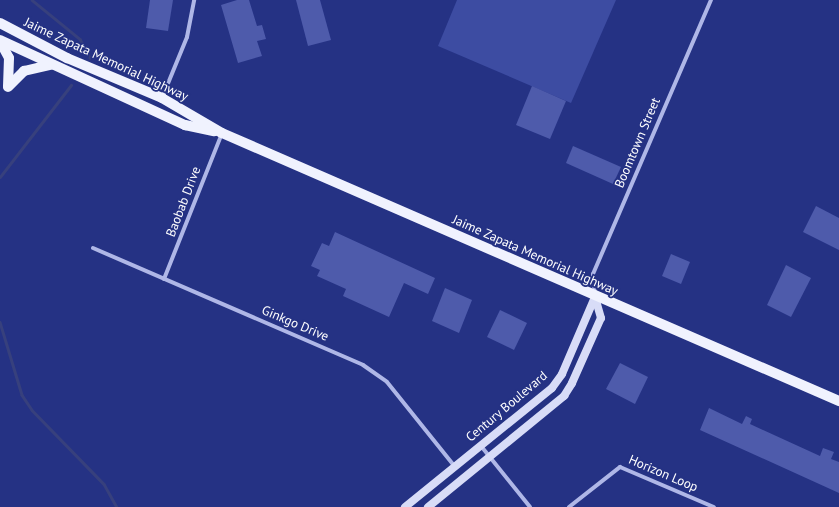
<!DOCTYPE html>
<html>
<head>
<meta charset="utf-8">
<style>
	body { margin:0 }
	#map { position:relative; width:839px; height:507px; overflow:hidden; background:#253284; font-family:"PT Sans",sans-serif }
	div>[style] { position:absolute }
	[style*='--x'] { left:calc(var(--x)*1px); top:calc(var(--y)*1px); width:calc(var(--w)*1px); rotate:calc(var(--a)*1deg) }
	.green>* { inset:0; background:#3d4ca2 }
	.stream>* { height:2.5px; margin:-1.25px; padding:0 1.25px; transform-origin:1.25px; border-radius:1.25px; background:#37407d }
	.building>* { inset:0; background:#4e5bab }
	.street>* { height:4px; margin:-2px; padding:0 2px; transform-origin:2px; border-radius:2px; background:#afb7e7 }
	.secondary>* { height:8px; margin:-4px; padding:0 4px; transform-origin:4px; border-radius:4px; background:#d8dcf7 }
	.primary>* { height:10px; margin:-5px; padding:0 5px; transform-origin:5px; border-radius:5px; background:#f0f2fe }
	span { translate:-50% -50%; white-space:nowrap; text-align:center; line-height:1.15; -webkit-text-stroke:3.5px #253284; paint-order:stroke }
	.street-label { font-size:13px; color:#fff }
</style>
</head>
<body>
<div id="map">
	<div class="green">
		<i style="clip-path:polygon(457px 0,616px 0,571px 103px,438px 46px)"></i>
	</div>
	<div class="stream">
		<i style="--x:32;--y:0;--w:62;--a:39.1"></i>
		<i style="--x:80;--y:39;--w:21;--a:62"></i>
		<i style="--x:0;--y:177;--w:116;--a:-52.3"></i>
		<i style="--x:0;--y:322;--w:76;--a:73.2"></i>
		<i style="--x:22;--y:395;--w:18;--a:56"></i>
		<i style="--x:32;--y:410;--w:103;--a:45.8"></i>
		<i style="--x:104;--y:484;--w:26;--a:61"></i>
	</div>
	<div class="building">
		<i style="clip-path:polygon(150px 0,173px 0,168px 31px,146px 28px)"></i>
		<i style="clip-path:polygon(237px 0,249px 0,257px 26px,262px 25px,266px 39px,257px 41px,262px 56px,238px 63px,221px 5px)"></i>
		<i style="clip-path:polygon(296px 0,320px 0,331px 40px,308px 46px)"></i>
		<i style="clip-path:polygon(532px 86px,566px 101px,550px 139px,516px 125px)"></i>
		<i style="clip-path:polygon(573px 146px,621px 167px,613px 184px,566px 163px)"></i>
		<i style="clip-path:polygon(816px 206px,839px 218px,839px 250px,803px 232px)"></i>
		<i style="clip-path:polygon(335px 232px,435px 278px,428px 294px,404px 283px,389px 317px,343px 296px,346px 289px,317px 276px,320px 270px,311px 266px,322px 243px,329px 246px)"></i>
		<i style="clip-path:polygon(671px 254px,690px 262px,681px 284px,662px 276px)"></i>
		<i style="clip-path:polygon(786px 265px,811px 278px,791px 317px,767px 305px)"></i>
		<i style="clip-path:polygon(445px 288px,472px 300px,459px 333px,432px 321px)"></i>
		<i style="clip-path:polygon(500px 310px,527px 323px,514px 350px,487px 337px)"></i>
		<i style="clip-path:polygon(620px 363px,648px 377px,635px 404px,606px 389px)"></i>
		<i style="clip-path:polygon(709px 408px,742px 424px,746px 416px,752px 419px,750px 424px,820px 456px,823px 448px,834px 452px,831px 459px,839px 462px,839px 493px,700px 430px)"></i>
	</div>
	<div class="street">
		<i style="--x:162;--y:98;--w:66;--a:-67.7"></i>
		<i style="--x:187;--y:37;--w:38;--a:-79"></i>
		<i style="--x:93;--y:248;--w:294;--a:23.4"></i>
		<i style="--x:363;--y:365;--w:29;--a:35"></i>
		<i style="--x:387;--y:382;--w:109;--a:51.3"></i>
		<i style="--x:164;--y:279;--w:157;--a:-68.3"></i>
		<i style="--x:595;--y:294;--w:20;--a:-96"></i>
		<i style="--x:593;--y:274;--w:298;--a:-66.7"></i>
		<i style="--x:481;--y:446;--w:78;--a:51.2"></i>
		<i style="--x:569;--y:507;--w:65;--a:-38.1"></i>
		<i style="--x:620;--y:467;--w:102;--a:23.1"></i>
	</div>
	<div class="secondary">
		<i style="--x:405;--y:507;--w:189;--a:-39"></i>
		<i style="--x:552;--y:388;--w:17;--a:-54"></i>
		<i style="--x:562;--y:374;--w:84;--a:-66.8"></i>
		<i style="--x:428;--y:507;--w:176;--a:-39.2"></i>
		<i style="--x:564;--y:396;--w:15;--a:-58"></i>
		<i style="--x:572;--y:383;--w:71;--a:-66"></i>
		<i style="--x:601;--y:318;--w:22;--a:-106"></i>
	</div>
	<div class="primary">
		<i style="--x:0;--y:23;--w:76;--a:27.6"></i>
		<i style="--x:67;--y:58;--w:103;--a:22.8"></i>
		<i style="--x:162;--y:98;--w:69;--a:30.3"></i>
		<i style="--x:222;--y:133;--w:673;--a:23.48"></i>
		<i style="--x:0;--y:40;--w:204;--a:24.7"></i>
		<i style="--x:185;--y:125;--w:30;--a:12"></i>
		<i style="--x:0;--y:41;--w:19;--a:62"></i>
		<i style="--x:9;--y:58;--w:28;--a:92"></i>
		<i style="--x:8;--y:87;--w:23;--a:-45"></i>
		<i style="--x:24;--y:71;--w:28;--a:-13"></i>
	</div>
	<div class="street-label">
		<span style="left:106px;top:60px;rotate:25deg">Jaime Zapata Memorial Highway</span>
		<span style="left:638px;top:143px;rotate:-67deg">Boomtown Street</span>
		<span style="left:184px;top:202px;rotate:-69deg">Baobab Drive</span>
		<span style="left:535px;top:256px;rotate:24deg">Jaime Zapata Memorial Highway</span>
		<span style="left:295px;top:324px;rotate:23deg">Ginkgo Drive</span>
		<span style="left:507px;top:407px;rotate:-40deg">Century Boulevard</span>
		<span style="left:663px;top:474px;rotate:23deg">Horizon Loop</span>
	</div>
</div>
</body>
</html>
